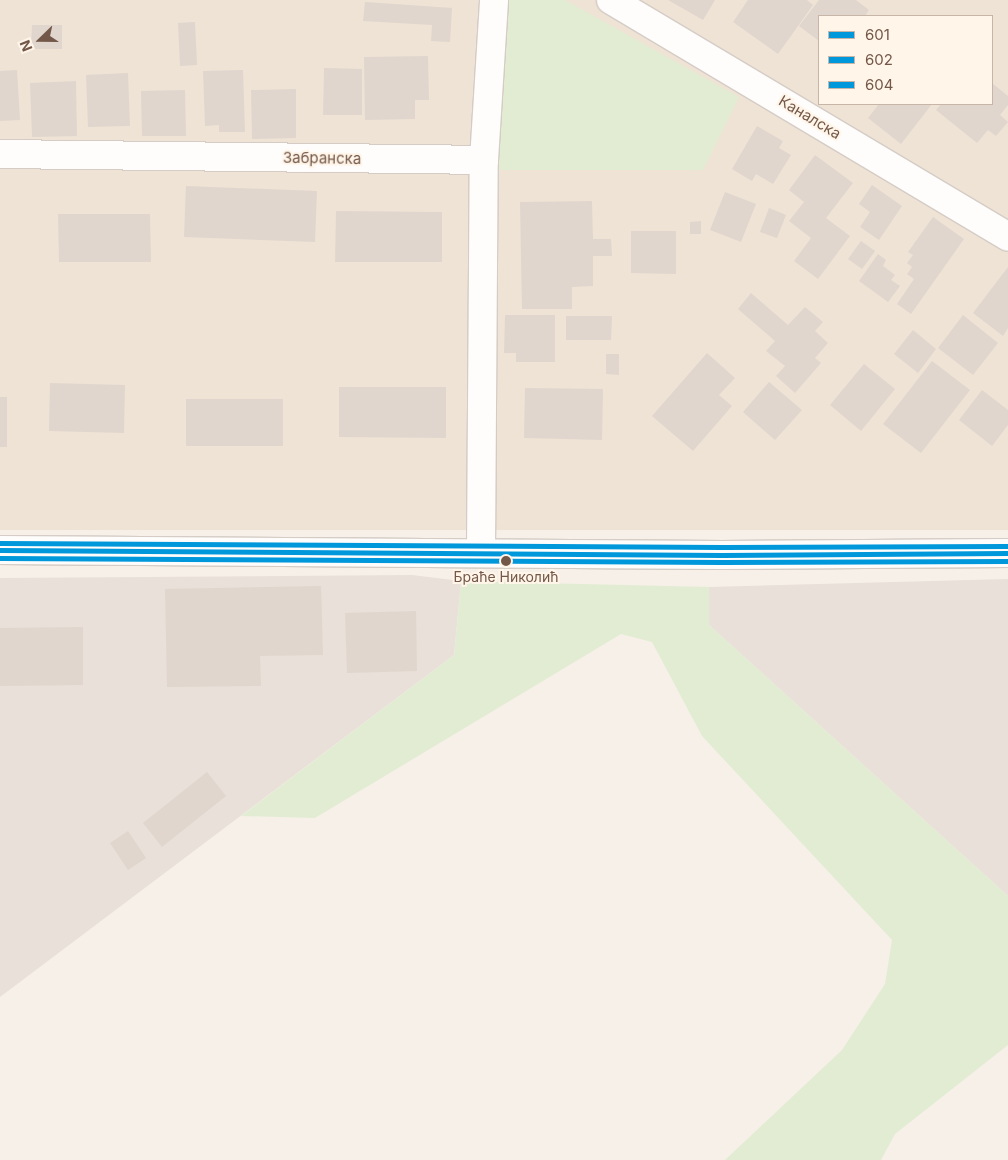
<!DOCTYPE html>
<html>
<head>
<meta charset="utf-8">
<style>
	body { margin:0 }
	#map { position:relative; width:1008px; height:1160px; overflow:hidden; background:#f6f0e8; font-family:Inter,sans-serif }
	div>[style] { position:absolute }
	[style*='--x'] { left:calc(var(--x)*1px); top:calc(var(--y)*1px); width:calc(var(--w)*1px); rotate:calc(var(--a)*1deg) }
	.residential>* { inset:0; background:#efe3d5 }
	.industrial>* { inset:0; background:#e8e0d9 }
	.green>* { inset:0; background:#e2ecd3 }
	.building>* { inset:0; background:#e0d6cd }
	.roads { filter:drop-shadow(1px 0 #d4ccc5) drop-shadow(-1px 0 #d4ccc5) drop-shadow(0 1px #d4ccc5) drop-shadow(0 -1px #d4ccc5) }
	.street>* { height:28px; margin:-14px; padding:0 14px; transform-origin:14px; border-radius:14px; background:#fefdfc }
	.secondary>* { height:28px; margin:-14px; padding:0 14px; transform-origin:14px; border-radius:14px; background:#fefdfc }
	.bus-1>* { height:5px; margin:-2.5px; padding:0 2.5px; transform-origin:2.5px; border-radius:2.5px; background:#0098da }
	.bus-2>* { height:5px; margin:-2.5px; padding:0 2.5px; transform-origin:2.5px; border-radius:2.5px; background:#0098da }
	.bus-3>* { height:5px; margin:-2.5px; padding:0 2.5px; transform-origin:2.5px; border-radius:2.5px; background:#0098da }
	.dots>* { width:14px; height:14px; translate:-50% -50%; box-sizing:border-box; border:2px solid #fff5e8; border-radius:50% }
	span { translate:-50% -50%; white-space:nowrap; text-align:center; line-height:1.15; -webkit-text-stroke:4px #fff5e8; paint-order:stroke }
	.bus-label { font-size:14px; color:#735749 }
	.street-label { font-size:15px; color:#735749 }
	.legend { position:absolute; left:818px; top:15px; width:175px; height:90px; box-sizing:border-box; background:#fff5e8; border:1px solid #c7b6a8; margin:0; padding:6px 9px; list-style:none; font-size:15px; color:#735749 }
	.legend li { display:flex; align-items:center; gap:10px; height:25px }
	.legend b { width:25px; border:1px solid #c7b6a8 }
	.north { position:absolute; left:15px; top:15px; width:50px; height:50px; -webkit-text-stroke:4px #fff5e8; paint-order:stroke; rotate:248deg; font-size:14px; font-weight:700; line-height:20px; text-align:center; color:#735749 }
	.north::after { content:''; display:block; margin:auto; width:18px; height:22px; background:#735749; clip-path:polygon(50% 0,100% 100%,50% 72%,0 100%) }
</style>
</head>
<body>
<div id="map">
	<div class="residential">
		<i style="clip-path:polygon(evenodd,0 0,1008px 0,1008px 530px,0 530px,0 0,819px 16px,992px 16px,992px 104px,819px 104px,819px 16px)"></i>
	</div>
	<div class="industrial">
		<i style="clip-path:polygon(412px 575px,461px 581px,454px 655px,0 997px,0 578px)"></i>
		<i style="clip-path:polygon(1008px 579px,1008px 896px,709px 625px,709px 587px)"></i>
	</div>
	<div class="green">
		<i style="clip-path:polygon(504px 0,565px 0,739px 97px,703px 170px,495px 170px)"></i>
		<i style="clip-path:polygon(461px 581px,709px 587px,709px 625px,1008px 896px,1008px 1045px,895px 1134px,881px 1160px,725px 1160px,842px 1050px,885px 984px,892px 940px,702px 736px,652px 642px,621px 634px,315px 818px,241px 816px,454px 655px)"></i>
	</div>
	<div class="building">
		<i style="clip-path:polygon(668px 0,715px 0,703px 20px)"></i>
		<i style="clip-path:polygon(748px 0,807px 0,813px 5px,778px 54px,733px 22px)"></i>
		<i style="clip-path:polygon(819px 0,856px 0,869px 10px,865px 16px,819px 16px,819px 41px,799px 26px)"></i>
		<i style="clip-path:polygon(365px 2px,452px 8px,450px 42px,431px 41px,432px 25px,363px 21px)"></i>
		<i style="clip-path:polygon(195px 22px,197px 65px,180px 66px,178px 23px)"></i>
		<i style="clip-path:polygon(32px 25px,62px 25px,62px 49px,31px 49px)"></i>
		<i style="clip-path:polygon(428px 56px,429px 100px,415px 100px,415px 119px,365px 120px,364px 57px)"></i>
		<i style="clip-path:polygon(324px 68px,362px 69px,362px 115px,323px 115px)"></i>
		<i style="clip-path:polygon(17px 70px,20px 120px,0 121px,0 71px)"></i>
		<i style="clip-path:polygon(243px 70px,245px 132px,219px 132px,219px 125px,205px 126px,203px 71px)"></i>
		<i style="clip-path:polygon(128px 73px,130px 126px,88px 127px,86px 75px)"></i>
		<i style="clip-path:polygon(76px 81px,77px 136px,32px 137px,30px 83px)"></i>
		<i style="clip-path:polygon(992px 83px,1008px 96px,1008px 105px,1000px 115px,1008px 122px,996px 136px,988px 130px,977px 143px,936px 110px,941px 104px,992px 104px)"></i>
		<i style="clip-path:polygon(296px 89px,296px 138px,252px 139px,251px 90px)"></i>
		<i style="clip-path:polygon(185px 90px,186px 136px,142px 136px,141px 91px)"></i>
		<i style="clip-path:polygon(879px 104px,932px 104px,901px 144px,868px 118px)"></i>
		<i style="clip-path:polygon(757px 126px,783px 141px,779px 148px,791px 155px,773px 184px,756px 174px,752px 181px,732px 169px)"></i>
		<i style="clip-path:polygon(815px 155px,853px 183px,826px 218px,850px 236px,818px 279px,794px 261px,811px 238px,789px 221px,804px 202px,789px 190px)"></i>
		<i style="clip-path:polygon(872px 185px,902px 206px,879px 240px,860px 227px,870px 212px,859px 204px)"></i>
		<i style="clip-path:polygon(186px 186px,317px 191px,315px 242px,184px 237px)"></i>
		<i style="clip-path:polygon(725px 192px,756px 204px,741px 242px,710px 230px)"></i>
		<i style="clip-path:polygon(592px 201px,593px 239px,611px 239px,612px 256px,593px 256px,593px 286px,572px 287px,572px 309px,522px 309px,520px 202px)"></i>
		<i style="clip-path:polygon(769px 208px,786px 215px,777px 238px,760px 232px)"></i>
		<i style="clip-path:polygon(336px 211px,442px 212px,442px 262px,335px 262px)"></i>
		<i style="clip-path:polygon(58px 214px,150px 214px,151px 262px,59px 262px)"></i>
		<i style="clip-path:polygon(933px 217px,964px 239px,911px 314px,897px 304px,914px 279px,907px 274px,912px 267px,907px 263px,913px 255px,908px 252px)"></i>
		<i style="clip-path:polygon(701px 221px,701px 234px,690px 234px,690px 222px)"></i>
		<i style="clip-path:polygon(631px 231px,676px 231px,676px 274px,631px 273px)"></i>
		<i style="clip-path:polygon(861px 241px,875px 251px,862px 269px,848px 259px)"></i>
		<i style="clip-path:polygon(878px 254px,886px 260px,883px 266px,895px 275px,891px 280px,900px 286px,888px 302px,859px 281px)"></i>
		<i style="clip-path:polygon(1008px 267px,1008px 328px,1003px 336px,973px 313px)"></i>
		<i style="clip-path:polygon(751px 293px,788px 325px,805px 307px,823px 322px,815px 331px,828px 343px,815px 358px,821px 363px,795px 393px,776px 376px,785px 366px,766px 351px,775px 341px,738px 309px)"></i>
		<i style="clip-path:polygon(505px 315px,555px 315px,555px 362px,516px 362px,516px 353px,504px 353px)"></i>
		<i style="clip-path:polygon(963px 315px,998px 343px,973px 375px,938px 348px)"></i>
		<i style="clip-path:polygon(566px 316px,612px 316px,611px 340px,566px 340px)"></i>
		<i style="clip-path:polygon(913px 330px,936px 349px,918px 373px,894px 354px)"></i>
		<i style="clip-path:polygon(707px 353px,735px 378px,719px 395px,732px 406px,693px 451px,652px 416px)"></i>
		<i style="clip-path:polygon(606px 354px,619px 354px,619px 375px,606px 374px)"></i>
		<i style="clip-path:polygon(932px 361px,970px 390px,921px 453px,883px 424px)"></i>
		<i style="clip-path:polygon(864px 364px,895px 389px,861px 431px,830px 405px)"></i>
		<i style="clip-path:polygon(769px 382px,802px 410px,775px 440px,743px 412px)"></i>
		<i style="clip-path:polygon(50px 383px,125px 385px,124px 433px,49px 431px)"></i>
		<i style="clip-path:polygon(339px 387px,446px 387px,446px 438px,339px 437px)"></i>
		<i style="clip-path:polygon(525px 388px,603px 389px,602px 440px,524px 438px)"></i>
		<i style="clip-path:polygon(982px 390px,1008px 410px,1008px 425px,992px 446px,959px 420px)"></i>
		<i style="clip-path:polygon(0 397px,7px 397px,7px 447px,0 447px)"></i>
		<i style="clip-path:polygon(186px 399px,283px 399px,283px 446px,186px 446px)"></i>
		<i style="clip-path:polygon(321px 586px,323px 655px,260px 656px,261px 686px,167px 687px,165px 589px)"></i>
		<i style="clip-path:polygon(416px 611px,417px 671px,347px 673px,345px 613px)"></i>
		<i style="clip-path:polygon(83px 627px,83px 685px,0 686px,0 628px)"></i>
		<i style="clip-path:polygon(207px 772px,226px 796px,162px 847px,143px 823px)"></i>
		<i style="clip-path:polygon(128px 831px,146px 858px,128px 870px,110px 843px)"></i>
	</div>
	<div class="roads">
		<div class="street">
			<i style="--x:611;--y:0;--w:462;--a:30.8"></i>
			<i style="--x:0;--y:154;--w:484;--a:0.7"></i>
			<i style="--x:481;--y:551;--w:391;--a:-89.6"></i>
			<i style="--x:484;--y:160;--w:160;--a:-86.4"></i>
		</div>
		<div class="secondary">
			<i style="--x:0;--y:550;--w:722;--a:0.4"></i>
			<i style="--x:722;--y:555;--w:286;--a:-0.4"></i>
		</div>
	</div>
	<div class="bus-1">
		<i style="--x:0;--y:550;--w:722;--a:0.4"></i>
		<i style="--x:722;--y:555;--w:286;--a:-0.4"></i>
	</div>
	<div class="bus-2">
		<i style="--x:0;--y:558;--w:722;--a:0.32"></i>
		<i style="--x:722;--y:562;--w:286;--a:-0.2"></i>
	</div>
	<div class="bus-3">
		<i style="--x:0;--y:543;--w:722;--a:0.32"></i>
		<i style="--x:722;--y:547;--w:286;--a:-0.2"></i>
	</div>
	<div class="dots">
		<i style="left:506px;top:561px;background:#735749"></i>
	</div>
	<div class="bus-label">
		<span style="left:506px;top:577px">Браће Николић</span>
	</div>
	<div class="street-label">
		<span style="left:810px;top:117px;rotate:31deg">Каналска</span>
		<span style="left:322px;top:158px;rotate:1deg">Забранска</span>
	</div>
	<ul class="legend">
	<li><b style="height:6px;background:#0098da"></b>601</li>
	<li><b style="height:6px;background:#0098da"></b>602</li>
	<li><b style="height:6px;background:#0098da"></b>604</li>
	</ul>
	<div class="north">N</div>
</div>
</body>
</html>
